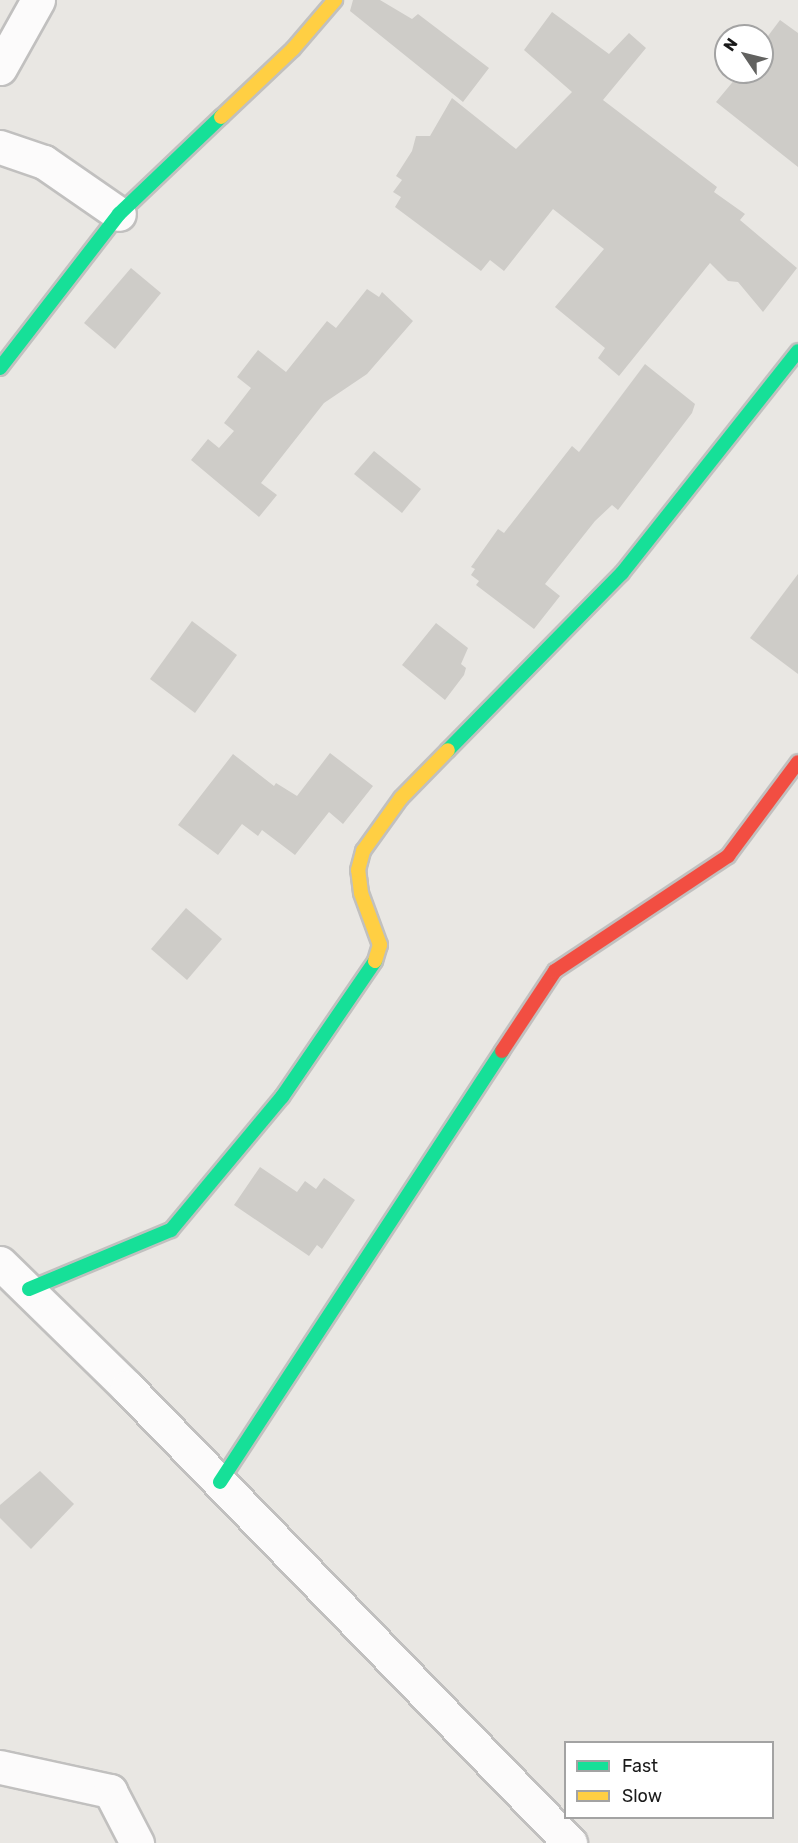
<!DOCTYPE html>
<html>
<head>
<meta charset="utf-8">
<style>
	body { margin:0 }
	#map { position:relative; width:798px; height:1843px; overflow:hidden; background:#e9e7e3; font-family:Rubik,sans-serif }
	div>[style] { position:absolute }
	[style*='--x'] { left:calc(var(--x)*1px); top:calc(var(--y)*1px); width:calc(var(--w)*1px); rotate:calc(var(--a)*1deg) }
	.building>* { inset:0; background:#ceccc8 }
	.roads { filter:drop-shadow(2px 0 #c1c0bf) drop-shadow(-2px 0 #c1c0bf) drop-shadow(0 2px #c1c0bf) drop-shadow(0 -2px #c1c0bf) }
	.street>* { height:33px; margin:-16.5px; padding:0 16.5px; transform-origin:16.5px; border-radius:16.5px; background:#fcfbfb }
	.fast>* { height:14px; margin:-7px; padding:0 7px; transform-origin:7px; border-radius:7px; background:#16e098 }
	.slow>* { height:14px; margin:-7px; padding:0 7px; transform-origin:7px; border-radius:7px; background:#ffcf43 }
	.jam>* { height:14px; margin:-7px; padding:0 7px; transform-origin:7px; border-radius:7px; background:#f24e42 }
	span { translate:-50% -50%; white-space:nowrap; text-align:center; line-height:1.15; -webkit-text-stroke:6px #fff; paint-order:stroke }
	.legend { position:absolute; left:564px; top:1741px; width:210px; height:78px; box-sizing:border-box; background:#fff; border:2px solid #a3a3a3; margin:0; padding:8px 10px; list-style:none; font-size:18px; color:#1a1a1a }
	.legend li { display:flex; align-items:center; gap:12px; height:30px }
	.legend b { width:30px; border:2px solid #a3a3a3 }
	.north { position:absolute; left:714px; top:24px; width:60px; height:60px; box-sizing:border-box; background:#fff; border:2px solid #a3a3a3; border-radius:50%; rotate:305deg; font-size:16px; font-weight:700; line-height:24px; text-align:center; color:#1a1a1a }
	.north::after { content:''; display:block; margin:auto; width:21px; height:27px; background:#626260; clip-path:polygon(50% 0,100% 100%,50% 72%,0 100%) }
</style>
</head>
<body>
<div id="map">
	<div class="building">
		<i style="clip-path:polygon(353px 0,380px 0,412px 19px,418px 14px,489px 68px,463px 102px,350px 11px)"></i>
		<i style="clip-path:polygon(552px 12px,609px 54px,629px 33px,646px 48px,603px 100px,717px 187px,714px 192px,745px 214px,740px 220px,797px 268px,763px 312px,738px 282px,728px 281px,710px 263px,619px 376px,598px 358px,605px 348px,555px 307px,604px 249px,553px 209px,504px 271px,490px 260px,481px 271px,395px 207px,401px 197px,393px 192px,402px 180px,396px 176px,412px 151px,416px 136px,430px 136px,452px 98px,516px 149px,572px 92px,524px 50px)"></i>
		<i style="clip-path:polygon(780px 20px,798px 33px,798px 167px,716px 102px,741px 72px,762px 72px,762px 44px)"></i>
		<i style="clip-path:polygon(131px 268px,161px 293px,115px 349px,84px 323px)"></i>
		<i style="clip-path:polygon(367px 289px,379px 297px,382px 292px,413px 321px,367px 374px,324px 403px,261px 483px,277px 495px,259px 517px,191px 460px,208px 439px,219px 448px,234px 431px,224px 423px,251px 388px,237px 377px,258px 350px,286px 372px,327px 321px,336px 328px)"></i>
		<i style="clip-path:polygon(645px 364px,695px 404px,692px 413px,618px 510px,612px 505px,595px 521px,545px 584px,560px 596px,534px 629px,476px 585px,479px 581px,471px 575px,475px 569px,471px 567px,498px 529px,504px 533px,572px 446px,579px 452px)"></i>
		<i style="clip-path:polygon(374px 451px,421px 489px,402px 513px,354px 474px)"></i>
		<i style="clip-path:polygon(798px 574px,798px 674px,750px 638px)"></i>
		<i style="clip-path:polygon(192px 621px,237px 655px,195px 713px,150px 679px)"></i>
		<i style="clip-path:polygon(436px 623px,468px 648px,461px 664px,466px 668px,464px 675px,445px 700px,402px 665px)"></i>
		<i style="clip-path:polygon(330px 753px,373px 786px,343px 824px,329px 812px,295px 855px,262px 830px,258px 836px,242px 824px,218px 855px,178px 825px,233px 754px,274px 786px,276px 783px,297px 796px)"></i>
		<i style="clip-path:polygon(186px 908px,222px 939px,187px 980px,151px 949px)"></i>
		<i style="clip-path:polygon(260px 1167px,297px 1192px,305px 1181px,316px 1189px,324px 1178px,355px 1200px,322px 1249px,317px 1245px,309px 1256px,234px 1205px)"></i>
		<i style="clip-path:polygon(40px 1471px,74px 1504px,31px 1549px,0 1518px,0 1505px)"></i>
	</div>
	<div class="roads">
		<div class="street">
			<i style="--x:0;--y:68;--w:78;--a:-60.8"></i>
			<i style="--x:0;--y:147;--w:46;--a:18.8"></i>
			<i style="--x:44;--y:162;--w:91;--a:34.7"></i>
			<i style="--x:0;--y:1263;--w:177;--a:44.3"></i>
			<i style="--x:127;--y:1387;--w:636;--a:45.83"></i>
			<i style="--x:0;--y:1767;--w:113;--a:12.3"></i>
			<i style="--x:110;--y:1791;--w:59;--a:62.6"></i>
		</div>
		<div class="fast">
			<i style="--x:0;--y:368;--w:195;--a:-52.3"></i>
			<i style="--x:119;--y:214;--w:141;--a:-43.6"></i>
			<i style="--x:448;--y:750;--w:248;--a:-45.5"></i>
			<i style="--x:622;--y:573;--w:283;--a:-51.6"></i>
			<i style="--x:29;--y:1289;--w:154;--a:-22.6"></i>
			<i style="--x:171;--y:1230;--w:173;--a:-50.2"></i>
			<i style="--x:282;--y:1097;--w:165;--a:-55.6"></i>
			<i style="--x:220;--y:1482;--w:515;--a:-56.8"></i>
		</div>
		<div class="slow">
			<i style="--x:221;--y:117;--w:99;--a:-43.4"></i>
			<i style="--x:293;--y:49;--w:65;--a:-49.4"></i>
			<i style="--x:375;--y:961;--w:17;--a:-73"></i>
			<i style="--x:380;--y:945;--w:55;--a:-110.1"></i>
			<i style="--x:361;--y:893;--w:23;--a:-97"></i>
			<i style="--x:358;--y:870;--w:20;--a:-75"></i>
			<i style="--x:363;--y:851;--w:65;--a:-54.4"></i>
			<i style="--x:401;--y:798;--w:67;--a:-45.6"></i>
		</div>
		<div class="jam">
			<i style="--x:502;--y:1051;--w:96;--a:-56.5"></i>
			<i style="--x:555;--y:971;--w:208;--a:-33.6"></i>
			<i style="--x:728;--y:856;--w:117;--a:-53.3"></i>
		</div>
	</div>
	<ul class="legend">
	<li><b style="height:8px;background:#16e098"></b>Fast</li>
	<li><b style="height:8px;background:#ffcf43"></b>Slow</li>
	</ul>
	<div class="north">N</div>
</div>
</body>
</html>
